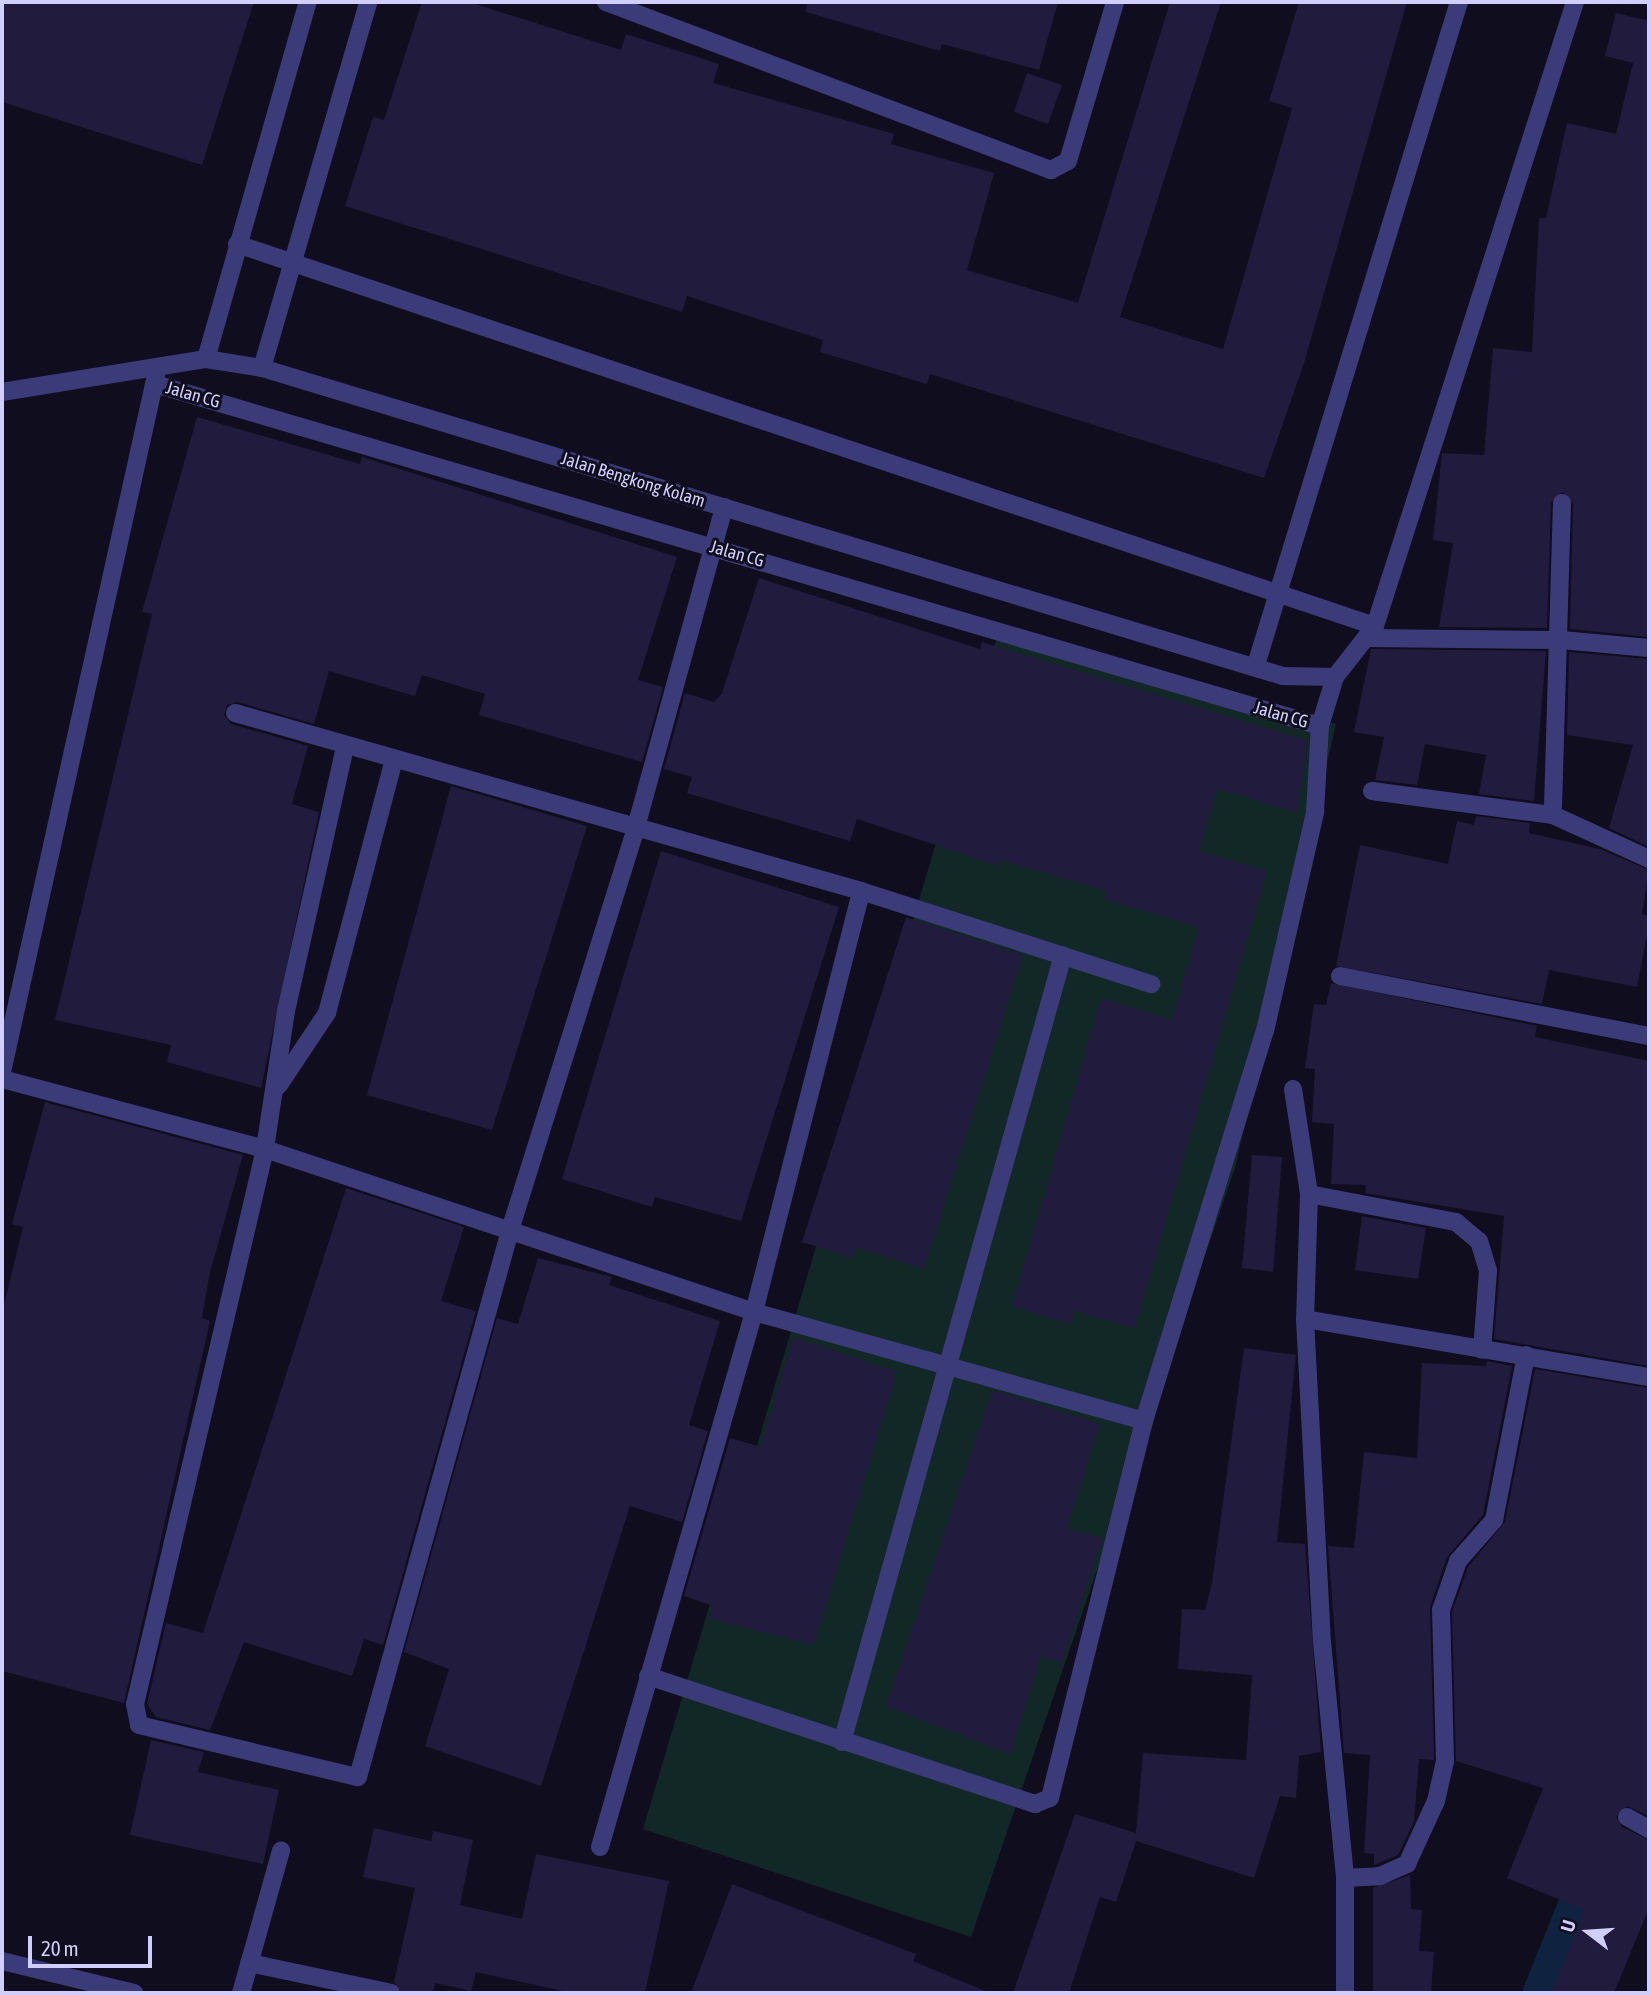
<!DOCTYPE html>
<html>
<head>
<meta charset="utf-8">
<style>
	body { margin:0 }
	#map { position:relative; width:1651px; height:1995px; overflow:hidden; background:#100d1e; font-family:"Asap Condensed",sans-serif }
	div>[style] { position:absolute }
	[style*='--x'] { left:calc(var(--x)*1px); top:calc(var(--y)*1px); width:calc(var(--w)*1px); rotate:calc(var(--a)*1deg) }
	.green>* { inset:0; background:#112826 }
	.canal>* { height:44px; margin:-22px; padding:0 22px; transform-origin:22px; border-radius:22px; background:#0f2341 }
	.building>* { inset:0; background:#211b3e }
	.minor>* { height:18px; margin:-9px; padding:0 9px; transform-origin:9px; border-radius:9px; background:#3c3b7a }
	.tertiary>* { height:18px; margin:-9px; padding:0 9px; transform-origin:9px; border-radius:9px; background:#3c3b7a }
	span { translate:-50% -50%; white-space:nowrap; text-align:center; line-height:1.15; -webkit-text-stroke:6px #100d1e; paint-order:stroke }
	.street-label { font-size:18px; color:#d1cdfc }
	.frame { position:absolute; inset:0; border:4px solid #d1cdfc; pointer-events:none }
	.north { position:absolute; left:1553px; top:1897px; width:70px; height:70px; -webkit-text-stroke:5px #100d1e; paint-order:stroke; rotate:287deg; font-size:19px; font-weight:700; line-height:28px; text-align:center; color:#d1cdfc }
	.north::after { content:''; display:block; margin:auto; width:24px; height:32px; background:#d1cdfc; clip-path:polygon(50% 0,100% 100%,50% 72%,0 100%) }
	.scale { position:absolute; left:28px; top:1936px; width:124px; height:32px; box-sizing:border-box; border:4px solid #d1cdfc; border-top:0; padding-left:9px; font-size:21px; line-height:24px; white-space:nowrap; color:#d1cdfc; -webkit-text-stroke:5px #100d1e; paint-order:stroke }
</style>
</head>
<body>
<div id="map">
	<div class="green">
		<i style="clip-path:polygon(1001px 624px,1336px 724px,1235px 1168px,971px 1937px,643px 1829px)"></i>
	</div>
	<div class="canal">
		<i style="--x:1545;--y:1993;--w:152;--a:-68"></i>
	</div>
	<div class="building">
		<i style="clip-path:polygon(2px 2px,254px 2px,202px 165px,2px 102px)"></i>
		<i style="clip-path:polygon(422px 2px,469px 2px,621px 50px,626px 34px,719px 64px,713px 83px,894px 134px,891px 144px,994px 173px,967px 270px,1078px 303px,1170px 2px,1221px 2px,1120px 317px,1223px 349px,1292px 108px,1269px 101px,1299px 2px,1407px 2px,1304px 363px,1264px 478px,930px 374px,927px 384px,820px 352px,823px 340px,687px 296px,682px 312px,345px 206px,373px 117px,384px 120px)"></i>
		<i style="clip-path:polygon(807px 2px,1058px 2px,1039px 70px,942px 44px,940px 51px,806px 12px)"></i>
		<i style="clip-path:polygon(1616px 13px,1649px 21px,1649px 637px,1570px 629px,1573px 503px,1563px 492px,1551px 503px,1547px 628px,1439px 627px,1453px 543px,1433px 540px,1442px 453px,1484px 455px,1493px 348px,1532px 352px,1539px 218px,1546px 218px,1567px 123px,1616px 134px,1633px 63px,1605px 56px)"></i>
		<i style="clip-path:polygon(1027px 73px,1062px 85px,1048px 124px,1014px 112px)"></i>
		<i style="clip-path:polygon(197px 417px,360px 464px,362px 457px,677px 557px,638px 680px,663px 687px,642px 762px,479px 715px,485px 694px,422px 675px,415px 696px,329px 671px,314px 724px,238px 702px,227px 705px,224px 715px,231px 724px,308px 746px,292px 804px,319px 812px,261px 1088px,167px 1062px,171px 1045px,55px 1020px,152px 614px,142px 612px)"></i>
		<i style="clip-path:polygon(759px 578px,980px 649px,982px 642px,1308px 741px,1297px 812px,1217px 789px,1199px 851px,1267px 871px,1135px 1328px,1075px 1311px,1071px 1324px,1012px 1306px,1101px 998px,1172px 1020px,1199px 927px,1104px 899px,1107px 891px,1001px 860px,999px 866px,857px 819px,850px 841px,687px 793px,692px 777px,664px 769px,685px 693px,714px 702px,722px 693px)"></i>
		<i style="clip-path:polygon(1371px 649px,1546px 651px,1534px 801px,1479px 794px,1486px 755px,1425px 744px,1417px 785px,1375px 780px,1384px 737px,1354px 732px)"></i>
		<i style="clip-path:polygon(1569px 652px,1649px 659px,1649px 847px,1609px 828px,1633px 745px,1567px 735px)"></i>
		<i style="clip-path:polygon(451px 786px,587px 826px,492px 1130px,367px 1095px)"></i>
		<i style="clip-path:polygon(1476px 816px,1530px 823px,1529px 833px,1600px 849px,1649px 870px,1642px 914px,1649px 916px,1649px 925px,1637px 987px,1549px 970px,1542px 1004px,1336px 966px,1360px 845px,1448px 864px,1457px 821px,1474px 825px)"></i>
		<i style="clip-path:polygon(661px 851px,839px 907px,741px 1221px,655px 1197px,652px 1207px,562px 1179px)"></i>
		<i style="clip-path:polygon(906px 917px,1023px 955px,924px 1269px,856px 1247px,853px 1258px,802px 1242px)"></i>
		<i style="clip-path:polygon(1331px 983px,1537px 1026px,1535px 1037px,1649px 1061px,1649px 1366px,1494px 1339px,1504px 1216px,1365px 1193px,1366px 1185px,1331px 1184px,1334px 1124px,1312px 1122px,1315px 1069px,1305px 1068px,1314px 1004px,1326px 1005px)"></i>
		<i style="clip-path:polygon(45px 1102px,243px 1155px,210px 1272px,202px 1318px,210px 1321px,124px 1703px,2px 1671px,2px 1313px,23px 1227px,12px 1224px)"></i>
		<i style="clip-path:polygon(1252px 1155px,1282px 1157px,1273px 1272px,1242px 1268px)"></i>
		<i style="clip-path:polygon(346px 1188px,464px 1227px,441px 1301px,476px 1311px,383px 1645px,364px 1639px,352px 1676px,244px 1642px,210px 1730px,156px 1717px,147px 1704px,166px 1623px,203px 1633px)"></i>
		<i style="clip-path:polygon(1362px 1216px,1426px 1228px,1418px 1279px,1355px 1270px)"></i>
		<i style="clip-path:polygon(538px 1258px,612px 1277px,609px 1285px,720px 1321px,689px 1425px,708px 1431px,682px 1522px,630px 1506px,541px 1786px,425px 1746px,449px 1669px,404px 1652px,497px 1318px,518px 1324px)"></i>
		<i style="clip-path:polygon(793px 1337px,897px 1372px,814px 1645px,709px 1618px,713px 1606px,684px 1596px,730px 1438px,761px 1447px)"></i>
		<i style="clip-path:polygon(1244px 1348px,1296px 1355px,1277px 1542px,1305px 1544px,1321px 1752px,1299px 1756px,1296px 1798px,1280px 1796px,1254px 1878px,1136px 1841px,1116px 1902px,1100px 1897px,1069px 1993px,1013px 1993px,1075px 1814px,1136px 1833px,1143px 1753px,1246px 1760px,1252px 1675px,1178px 1669px,1182px 1609px,1205px 1610px,1212px 1583px)"></i>
		<i style="clip-path:polygon(1487px 1361px,1512px 1366px,1483px 1515px,1447px 1557px,1430px 1607px,1434px 1760px,1419px 1759px,1414px 1822px,1398px 1855px,1374px 1865px,1374px 1854px,1364px 1853px,1370px 1755px,1344px 1753px,1328px 1546px,1354px 1548px,1364px 1452px,1417px 1458px,1422px 1363px,1486px 1366px)"></i>
		<i style="clip-path:polygon(1535px 1369px,1649px 1388px,1649px 1816px,1627px 1806px,1616px 1817px,1622px 1827px,1649px 1840px,1649px 1908px,1614px 1993px,1551px 1993px,1585px 1910px,1507px 1878px,1543px 1788px,1456px 1761px,1452px 1612px,1468px 1567px,1505px 1522px)"></i>
		<i style="clip-path:polygon(992px 1390px,1100px 1424px,1067px 1528px,1102px 1539px,1062px 1663px,1041px 1657px,1010px 1754px,886px 1706px)"></i>
		<i style="clip-path:polygon(151px 1740px,204px 1752px,198px 1772px,279px 1790px,263px 1864px,130px 1835px)"></i>
		<i style="clip-path:polygon(374px 1828px,431px 1841px,433px 1831px,473px 1840px,460px 1905px,522px 1919px,536px 1854px,669px 1881px,645px 1993px,572px 1993px,476px 1972px,471px 1991px,435px 1983px,433px 1993px,402px 1993px,394px 1982px,415px 1888px,363px 1877px)"></i>
		<i style="clip-path:polygon(1410px 1875px,1411px 1909px,1422px 1910px,1419px 1951px,1434px 1952px,1431px 1993px,1373px 1993px,1373px 1888px)"></i>
		<i style="clip-path:polygon(732px 1884px,916px 1954px,913px 1961px,990px 1993px,691px 1993px)"></i>
	</div>
	<div class="minor">
		<i style="--x:606;--y:2;--w:476;--a:20.7"></i>
		<i style="--x:1051;--y:170;--w:19;--a:-28"></i>
		<i style="--x:1068;--y:161;--w:166;--a:-73.5"></i>
		<i style="--x:237;--y:244;--w:1200;--a:18.56"></i>
		<i style="--x:206;--y:359;--w:371;--a:-74.1"></i>
		<i style="--x:262;--y:368;--w:381;--a:-73.8"></i>
		<i style="--x:155;--y:384;--w:1214;--a:16.36"></i>
		<i style="--x:1562;--y:503;--w:312;--a:91.7"></i>
		<i style="--x:1553;--y:815;--w:106;--a:24.6"></i>
		<i style="--x:1368;--y:638;--w:194;--a:0.6"></i>
		<i style="--x:1562;--y:640;--w:87;--a:5.3"></i>
		<i style="--x:1256;--y:665;--w:693;--a:-72.98"></i>
		<i style="--x:235;--y:713;--w:651;--a:15.87"></i>
		<i style="--x:861;--y:891;--w:305;--a:17.8"></i>
		<i style="--x:345;--y:747;--w:271;--a:102.6"></i>
		<i style="--x:286;--y:1011;--w:140;--a:98.7"></i>
		<i style="--x:265;--y:1149;--w:570;--a:103.18"></i>
		<i style="--x:135;--y:1704;--w:21;--a:79"></i>
		<i style="--x:139;--y:1725;--w:225;--a:13.4"></i>
		<i style="--x:358;--y:1777;--w:571;--a:-74.45"></i>
		<i style="--x:511;--y:1227;--w:419;--a:-72.6"></i>
		<i style="--x:636;--y:827;--w:332;--a:-74.6"></i>
		<i style="--x:1372;--y:791;--w:183;--a:7.6"></i>
		<i style="--x:1340;--y:976;--w:315;--a:11"></i>
		<i style="--x:2;--y:1072;--w:714;--a:-77.54"></i>
		<i style="--x:2;--y:1079;--w:272;--a:14.9"></i>
		<i style="--x:265;--y:1149;--w:515;--a:18.43"></i>
		<i style="--x:754;--y:1312;--w:405;--a:15.6"></i>
		<i style="--x:279;--y:1085;--w:87;--a:-56.3"></i>
		<i style="--x:327;--y:1013;--w:263;--a:-75.2"></i>
		<i style="--x:1293;--y:1089;--w:106;--a:81.3"></i>
		<i style="--x:1309;--y:1194;--w:125;--a:91.8"></i>
		<i style="--x:1305;--y:1319;--w:323;--a:87"></i>
		<i style="--x:1322;--y:1642;--w:237;--a:84.4"></i>
		<i style="--x:1345;--y:1878;--w:115;--a:90"></i>
		<i style="--x:1309;--y:1194;--w:150;--a:10.8"></i>
		<i style="--x:1456;--y:1222;--w:30;--a:40"></i>
		<i style="--x:1479;--y:1241;--w:31;--a:73"></i>
		<i style="--x:1488;--y:1271;--w:79;--a:94.3"></i>
		<i style="--x:1305;--y:1319;--w:349;--a:9.6"></i>
		<i style="--x:648;--y:1676;--w:408;--a:18.3"></i>
		<i style="--x:1035;--y:1804;--w:16;--a:-22"></i>
		<i style="--x:1050;--y:1798;--w:389;--a:-76"></i>
		<i style="--x:1144;--y:1421;--w:408;--a:-72.8"></i>
		<i style="--x:1265;--y:1031;--w:225;--a:-77.1"></i>
		<i style="--x:1315;--y:812;--w:86;--a:-86.7"></i>
		<i style="--x:1320;--y:726;--w:51;--a:-73"></i>
		<i style="--x:842;--y:1742;--w:817;--a:-74.31"></i>
		<i style="--x:1627;--y:1817;--w:25;--a:29"></i>
		<i style="--x:600;--y:1847;--w:557;--a:-73.94"></i>
		<i style="--x:754;--y:1312;--w:434;--a:-75.7"></i>
		<i style="--x:1345;--y:1878;--w:35;--a:-3"></i>
		<i style="--x:1380;--y:1876;--w:30;--a:-24"></i>
		<i style="--x:1407;--y:1864;--w:69;--a:-65.3"></i>
		<i style="--x:1436;--y:1801;--w:41;--a:-77.3"></i>
		<i style="--x:1445;--y:1761;--w:151;--a:-91.5"></i>
		<i style="--x:1441;--y:1610;--w:52;--a:-70.9"></i>
		<i style="--x:1458;--y:1561;--w:55;--a:-48.7"></i>
		<i style="--x:1494;--y:1520;--w:168;--a:-79"></i>
		<i style="--x:2;--y:1961;--w:136;--a:13.6"></i>
		<i style="--x:249;--y:1963;--w:145;--a:11.9"></i>
		<i style="--x:241;--y:1993;--w:148;--a:-74.3"></i>
	</div>
	<div class="tertiary">
		<i style="--x:2;--y:392;--w:207;--a:-9.2"></i>
		<i style="--x:206;--y:359;--w:57;--a:9.1"></i>
		<i style="--x:262;--y:368;--w:1066;--a:16.79"></i>
		<i style="--x:1283;--y:676;--w:52;--a:1.1"></i>
		<i style="--x:1335;--y:677;--w:65;--a:-51.9"></i>
		<i style="--x:1375;--y:626;--w:655;--a:-72.23"></i>
	</div>
	<div class="street-label">
		<span style="left:193px;top:395px;rotate:16deg">Jalan CG</span>
		<span style="left:633px;top:480px;rotate:17deg">Jalan Bengkong Kolam</span>
		<span style="left:737px;top:554px;rotate:16deg">Jalan CG</span>
		<span style="left:1281px;top:715px;rotate:16deg">Jalan CG</span>
	</div>
	<div class="frame"></div>
	<div class="north">U</div>
	<div class="scale">20 m</div>
</div>
</body>
</html>
